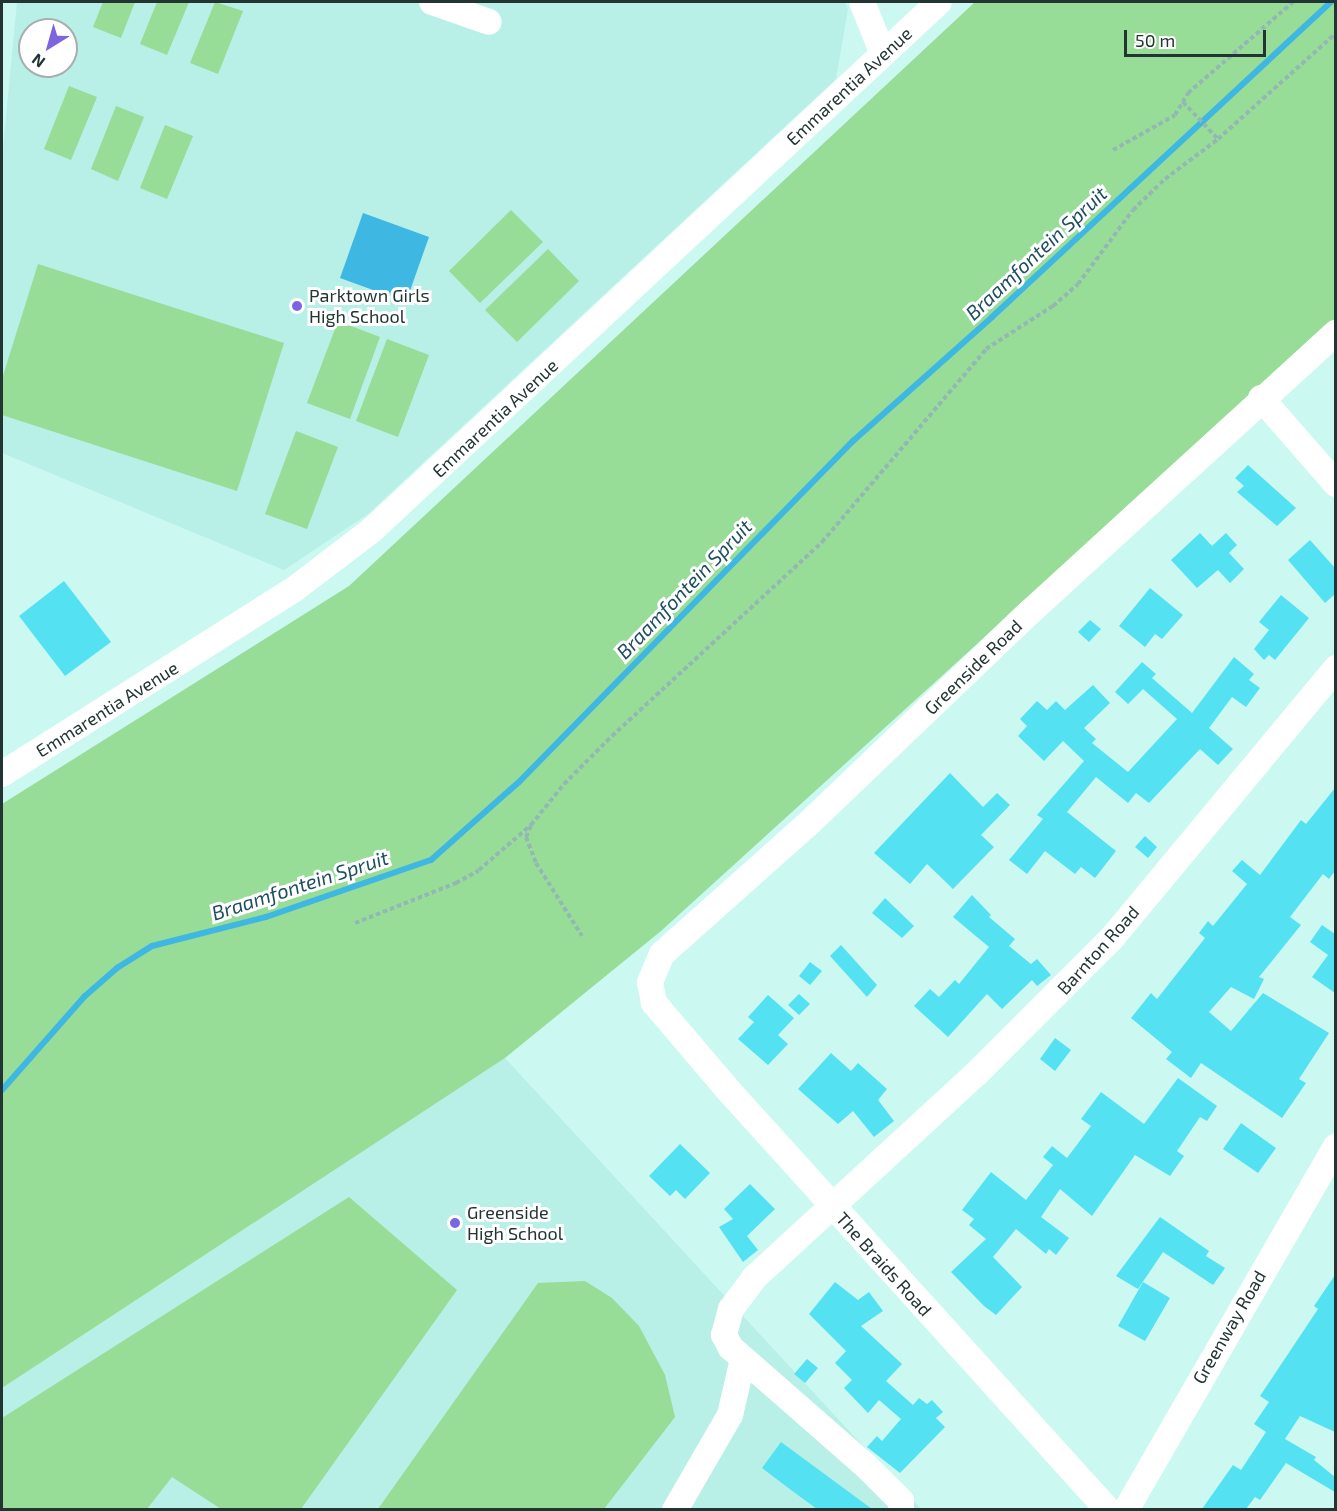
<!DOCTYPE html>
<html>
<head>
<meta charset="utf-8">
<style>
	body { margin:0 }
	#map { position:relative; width:1337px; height:1511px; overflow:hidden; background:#cbf9f2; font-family:"Exo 2",sans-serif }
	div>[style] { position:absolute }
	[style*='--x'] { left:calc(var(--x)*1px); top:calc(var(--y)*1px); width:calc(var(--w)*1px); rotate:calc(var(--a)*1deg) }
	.built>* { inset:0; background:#b8efe7 }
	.green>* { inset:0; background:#97dc97 }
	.water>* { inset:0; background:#3fb7e3 }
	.stream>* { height:6px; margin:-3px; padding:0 3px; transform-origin:3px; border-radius:3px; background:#3fb7e3 }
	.building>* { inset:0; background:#54e1f1 }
	.path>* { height:4px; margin-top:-2px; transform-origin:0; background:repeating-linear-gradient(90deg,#93b7b2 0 4.5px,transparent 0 7.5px) }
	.minor>* { height:26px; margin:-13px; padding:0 13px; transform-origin:13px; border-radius:13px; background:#fff }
	.dots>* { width:16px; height:16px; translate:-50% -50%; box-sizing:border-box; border:3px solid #fff; border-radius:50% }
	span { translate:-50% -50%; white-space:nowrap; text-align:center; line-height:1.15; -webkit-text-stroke:6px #fff; paint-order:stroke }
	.street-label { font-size:18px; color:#233533 }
	.poi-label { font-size:18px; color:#233533 }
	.left { translate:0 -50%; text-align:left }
	.water-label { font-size:20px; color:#1d4e60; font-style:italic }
	.frame { position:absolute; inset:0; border:3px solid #233533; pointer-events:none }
	.north { position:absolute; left:18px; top:18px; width:60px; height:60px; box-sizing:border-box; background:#fff; border:2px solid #a7aead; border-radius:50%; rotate:217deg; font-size:16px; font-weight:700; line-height:24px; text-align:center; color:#233533 }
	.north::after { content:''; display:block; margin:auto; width:21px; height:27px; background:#7b65e0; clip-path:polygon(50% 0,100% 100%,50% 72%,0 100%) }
	.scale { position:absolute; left:1124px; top:30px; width:142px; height:27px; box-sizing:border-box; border:3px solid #233533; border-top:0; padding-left:8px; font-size:18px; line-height:21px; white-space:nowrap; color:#233533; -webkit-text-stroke:4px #fff; paint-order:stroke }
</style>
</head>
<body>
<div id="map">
	<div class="built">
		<i style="clip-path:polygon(evenodd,17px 2px,845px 2px,848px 9px,836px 79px,368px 514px,284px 570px,2px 453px,2px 158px,17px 2px,30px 30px,66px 30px,66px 66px,30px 66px,30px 30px)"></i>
		<i style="clip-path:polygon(505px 1058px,921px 1509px,2px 1510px,2px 1388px)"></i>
	</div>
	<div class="green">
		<i style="clip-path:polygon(103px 2px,135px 2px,121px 38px,93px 27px)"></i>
		<i style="clip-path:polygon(157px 2px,189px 2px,167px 55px,140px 44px)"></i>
		<i style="clip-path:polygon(215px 2px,243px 11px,218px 74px,190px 63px)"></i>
		<i style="clip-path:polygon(975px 2px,1335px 2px,1335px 319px,661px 931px,505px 1058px,2px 1388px,2px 804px,349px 586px)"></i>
		<i style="clip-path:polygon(69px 86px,97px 97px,71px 160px,44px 149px)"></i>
		<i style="clip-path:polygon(116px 106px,144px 117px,118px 181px,91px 169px)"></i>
		<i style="clip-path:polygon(165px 125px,193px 136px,167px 199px,140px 188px)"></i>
		<i style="clip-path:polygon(511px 210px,543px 242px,480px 303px,449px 271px)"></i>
		<i style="clip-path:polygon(548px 249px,579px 281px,517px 342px,485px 310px)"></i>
		<i style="clip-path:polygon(38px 264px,284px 343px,237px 491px,2px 415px,2px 379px)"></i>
		<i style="clip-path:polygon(338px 321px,380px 337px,350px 419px,307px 403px)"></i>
		<i style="clip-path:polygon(387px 339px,429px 355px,398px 437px,356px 421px)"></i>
		<i style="clip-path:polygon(296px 431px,338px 447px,307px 529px,265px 514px)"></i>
		<i style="clip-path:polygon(349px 1197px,457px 1290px,301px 1509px,221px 1509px,172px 1477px,147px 1509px,2px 1509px,2px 1418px)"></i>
		<i style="clip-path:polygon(585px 1281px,612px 1298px,639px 1326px,665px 1375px,675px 1417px,604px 1509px,378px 1509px,538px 1283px)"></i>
	</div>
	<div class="water">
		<i style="clip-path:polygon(363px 213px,429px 237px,406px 302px,340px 278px)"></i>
	</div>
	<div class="stream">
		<i style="--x:2;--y:1090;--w:125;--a:-48.6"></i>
		<i style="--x:85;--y:996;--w:43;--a:-41.2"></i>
		<i style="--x:117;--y:968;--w:41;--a:-32.2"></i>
		<i style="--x:152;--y:946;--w:118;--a:-14.3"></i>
		<i style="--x:266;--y:917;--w:175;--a:-19.1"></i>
		<i style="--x:431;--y:860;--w:118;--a:-41.6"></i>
		<i style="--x:519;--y:782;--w:477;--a:-45.6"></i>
		<i style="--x:853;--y:441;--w:186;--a:-41.7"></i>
		<i style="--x:992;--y:317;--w:463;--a:-42.9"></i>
	</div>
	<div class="building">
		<i style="clip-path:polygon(1248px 465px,1296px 508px,1277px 526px,1237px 492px,1244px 486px,1235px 478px)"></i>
		<i style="clip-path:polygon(1200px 533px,1212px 546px,1226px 533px,1237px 545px,1229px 553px,1244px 569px,1230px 583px,1218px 570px,1197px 588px,1171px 560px)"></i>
		<i style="clip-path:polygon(1310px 540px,1335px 568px,1335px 594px,1325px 603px,1288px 560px)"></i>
		<i style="clip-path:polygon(64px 581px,111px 642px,65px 676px,19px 616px)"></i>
		<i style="clip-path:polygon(1150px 588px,1183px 615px,1162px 639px,1155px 634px,1145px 647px,1119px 626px)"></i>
		<i style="clip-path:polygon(1281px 595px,1309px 618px,1275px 660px,1269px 655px,1264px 660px,1254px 649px,1269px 630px,1259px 622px)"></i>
		<i style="clip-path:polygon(1090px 620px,1101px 629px,1089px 642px,1078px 632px)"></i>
		<i style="clip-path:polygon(1234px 657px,1254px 674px,1249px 680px,1260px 688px,1246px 707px,1232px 697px,1209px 728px,1233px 749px,1218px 765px,1200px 749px,1149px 803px,1136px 793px,1128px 803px,1096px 777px,1067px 812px,1116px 851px,1095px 878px,1081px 867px,1075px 874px,1045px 851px,1027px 874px,1009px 860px,1043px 819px,1037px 815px,1084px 761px,1063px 741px,1044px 761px,1018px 736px,1027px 726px,1020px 719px,1037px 701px,1047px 710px,1056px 701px,1065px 710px,1093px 685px,1110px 703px,1084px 728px,1096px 739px,1092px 743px,1128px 772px,1177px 719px,1143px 689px,1128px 704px,1115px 692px,1142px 662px,1156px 674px,1152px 678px,1192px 713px)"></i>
		<i style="clip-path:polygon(950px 773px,983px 807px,997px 793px,1010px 805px,981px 835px,994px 847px,953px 889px,927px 864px,910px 884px,874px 853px)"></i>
		<i style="clip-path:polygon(1335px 788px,1335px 871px,1329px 879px,1323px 874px,1290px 917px,1301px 925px,1259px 977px,1264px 979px,1254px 999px,1231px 987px,1209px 1012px,1231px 1031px,1263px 993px,1329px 1033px,1299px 1079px,1306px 1083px,1282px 1118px,1201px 1063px,1191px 1078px,1166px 1059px,1172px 1052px,1131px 1018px,1151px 993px,1157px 999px,1205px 938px,1199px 933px,1208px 921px,1213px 926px,1247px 884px,1232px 871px,1242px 860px,1260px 875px,1301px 820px,1306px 824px)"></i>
		<i style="clip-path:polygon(1145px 836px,1157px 847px,1148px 858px,1135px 847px)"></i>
		<i style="clip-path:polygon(972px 895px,991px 915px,989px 917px,1015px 939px,1009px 946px,1031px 964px,1037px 959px,1051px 975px,1037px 986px,1032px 980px,1002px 1009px,987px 994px,948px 1037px,914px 1006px,930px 989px,939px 997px,955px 980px,959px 984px,989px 947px,953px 917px)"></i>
		<i style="clip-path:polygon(885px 898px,914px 926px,902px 938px,872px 913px)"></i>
		<i style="clip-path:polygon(1322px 925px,1335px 934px,1335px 993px,1312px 977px,1328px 955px,1310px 942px)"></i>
		<i style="clip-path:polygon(841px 945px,877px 985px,867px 997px,830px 956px)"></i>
		<i style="clip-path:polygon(810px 962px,822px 971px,810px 985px,799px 976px)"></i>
		<i style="clip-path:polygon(799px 994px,810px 1004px,799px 1015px,788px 1005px)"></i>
		<i style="clip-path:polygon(768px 995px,794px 1018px,778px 1035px,788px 1044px,768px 1065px,738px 1039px,754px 1022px,748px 1017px)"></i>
		<i style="clip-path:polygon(1055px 1038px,1071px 1050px,1055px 1071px,1040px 1059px)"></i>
		<i style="clip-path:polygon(831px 1053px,851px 1071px,858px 1063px,887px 1089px,878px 1100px,894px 1121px,874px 1137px,853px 1111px,838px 1124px,798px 1089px)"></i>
		<i style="clip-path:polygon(1178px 1078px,1217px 1106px,1207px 1121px,1200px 1117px,1177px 1151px,1184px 1156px,1170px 1176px,1135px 1155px,1092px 1216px,1060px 1189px,1041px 1217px,1069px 1238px,1056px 1255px,1049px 1249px,1046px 1254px,1016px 1229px,993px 1257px,1022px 1287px,996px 1315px,984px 1306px,951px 1272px,986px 1239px,969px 1225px,974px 1219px,962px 1210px,991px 1172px,1026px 1200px,1053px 1165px,1043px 1157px,1052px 1146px,1067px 1158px,1091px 1126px,1081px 1119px,1101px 1092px,1144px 1124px)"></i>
		<i style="clip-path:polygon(1241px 1123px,1276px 1148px,1258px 1173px,1223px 1149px)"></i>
		<i style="clip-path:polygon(680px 1144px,710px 1173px,685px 1199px,676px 1190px,670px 1196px,649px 1176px)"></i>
		<i style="clip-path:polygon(750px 1184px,775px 1209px,747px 1236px,758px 1250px,743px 1262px,719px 1227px,733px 1219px,724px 1209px)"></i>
		<i style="clip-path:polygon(1160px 1217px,1209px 1251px,1206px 1256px,1225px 1268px,1213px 1285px,1163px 1252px,1138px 1289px,1116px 1276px)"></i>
		<i style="clip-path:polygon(1335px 1275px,1335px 1432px,1300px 1416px,1285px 1439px,1316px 1457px,1314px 1460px,1335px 1477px,1335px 1492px,1286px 1463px,1260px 1500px,1255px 1497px,1246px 1509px,1202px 1509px,1233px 1465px,1241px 1470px,1266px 1432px,1254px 1424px,1269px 1402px,1260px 1396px,1318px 1309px,1314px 1306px)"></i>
		<i style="clip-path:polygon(835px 1282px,858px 1300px,869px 1292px,883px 1311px,861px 1326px,902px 1364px,886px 1381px,913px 1405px,919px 1398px,927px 1404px,932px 1400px,943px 1412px,936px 1418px,945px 1427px,900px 1473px,867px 1447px,877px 1436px,882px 1441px,901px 1419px,879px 1400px,868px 1413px,844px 1388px,852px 1380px,835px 1363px,846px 1351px,809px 1314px)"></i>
		<i style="clip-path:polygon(1143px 1282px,1170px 1298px,1145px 1341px,1118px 1326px)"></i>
		<i style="clip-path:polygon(807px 1359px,818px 1368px,805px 1383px,794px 1374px)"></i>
		<i style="clip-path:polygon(781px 1442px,872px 1509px,817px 1509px,791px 1490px,762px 1468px)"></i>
	</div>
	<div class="path">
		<i style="--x:1183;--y:102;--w:51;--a:46.6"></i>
		<i style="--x:1113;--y:150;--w:71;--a:-29.4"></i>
		<i style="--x:1175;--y:115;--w:26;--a:-59"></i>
		<i style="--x:1188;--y:93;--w:139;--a:-40.9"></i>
		<i style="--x:531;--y:826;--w:12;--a:114"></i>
		<i style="--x:526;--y:837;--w:28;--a:69"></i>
		<i style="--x:536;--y:863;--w:86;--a:57.8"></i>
		<i style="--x:355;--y:923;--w:109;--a:-21.6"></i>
		<i style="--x:456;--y:883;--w:26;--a:-29"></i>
		<i style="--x:479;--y:870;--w:69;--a:-40.9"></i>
		<i style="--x:531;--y:825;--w:53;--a:-51.2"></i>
		<i style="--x:564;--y:784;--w:68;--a:-45"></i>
		<i style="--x:612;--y:736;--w:286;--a:-42.7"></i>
		<i style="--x:822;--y:542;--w:253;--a:-49.6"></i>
		<i style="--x:986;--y:349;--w:80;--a:-32.7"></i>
		<i style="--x:1053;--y:306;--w:33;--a:-41"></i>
		<i style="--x:1078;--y:284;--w:92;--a:-53.4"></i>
		<i style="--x:1133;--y:210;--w:45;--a:-44.1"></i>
		<i style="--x:1165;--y:179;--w:66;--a:-37"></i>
		<i style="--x:1218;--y:139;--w:159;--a:-41.9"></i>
	</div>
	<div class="minor">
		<i style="--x:432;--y:2;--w:60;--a:19.3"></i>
		<i style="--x:862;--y:2;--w:56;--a:68"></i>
		<i style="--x:1261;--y:398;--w:114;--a:48.9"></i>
		<i style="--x:2;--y:774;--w:343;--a:-32.3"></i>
		<i style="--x:292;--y:591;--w:102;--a:-37.4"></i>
		<i style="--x:373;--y:529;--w:773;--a:-42.96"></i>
		<i style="--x:675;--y:1510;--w:110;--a:-59.9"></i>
		<i style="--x:730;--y:1415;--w:57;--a:-76.9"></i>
		<i style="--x:901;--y:1510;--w:9;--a:-90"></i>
		<i style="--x:901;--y:1501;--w:48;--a:-135"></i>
		<i style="--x:867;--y:1467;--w:181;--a:-138.8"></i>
		<i style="--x:731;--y:1348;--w:15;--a:-118"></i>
		<i style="--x:724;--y:1335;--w:27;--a:-75"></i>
		<i style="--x:731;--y:1309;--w:39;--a:-53"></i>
		<i style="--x:754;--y:1278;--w:301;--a:-42.6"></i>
		<i style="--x:976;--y:1074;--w:192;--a:-45"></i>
		<i style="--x:1112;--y:938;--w:351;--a:-50.3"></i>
		<i style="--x:1108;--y:1510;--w:565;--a:-132.13"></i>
		<i style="--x:729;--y:1091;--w:116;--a:-130.4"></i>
		<i style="--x:654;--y:1003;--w:21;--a:-101"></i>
		<i style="--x:650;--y:982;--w:30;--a:-67"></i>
		<i style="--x:662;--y:954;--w:195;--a:-41.7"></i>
		<i style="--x:808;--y:824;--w:307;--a:-43.7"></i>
		<i style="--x:1030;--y:612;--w:414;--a:-42.4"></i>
		<i style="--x:1126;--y:1510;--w:420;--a:-60"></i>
	</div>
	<div class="dots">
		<i style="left:297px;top:306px;background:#7b65e0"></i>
		<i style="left:455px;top:1223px;background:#7b65e0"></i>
	</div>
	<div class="street-label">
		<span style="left:849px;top:86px;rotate:-43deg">Emmarentia Avenue</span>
		<span style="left:495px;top:418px;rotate:-43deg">Emmarentia Avenue</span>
		<span style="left:973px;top:667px;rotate:-44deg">Greenside Road</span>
		<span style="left:107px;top:709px;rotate:-32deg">Emmarentia Avenue</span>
		<span style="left:1098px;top:950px;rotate:-48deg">Barnton Road</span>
		<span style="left:884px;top:1264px;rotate:48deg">The Braids Road</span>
		<span style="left:1229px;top:1327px;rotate:-60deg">Greenway Road</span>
	</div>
	<div class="poi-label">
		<span class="left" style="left:309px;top:306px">Parktown Girls<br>High School</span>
		<span class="left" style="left:467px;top:1223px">Greenside<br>High School</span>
	</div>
	<div class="water-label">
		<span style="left:1036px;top:253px;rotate:-43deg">Braamfontein Spruit</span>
		<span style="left:684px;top:589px;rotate:-46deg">Braamfontein Spruit</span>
		<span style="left:300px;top:885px;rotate:-18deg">Braamfontein Spruit</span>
	</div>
	<div class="frame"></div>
	<div class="north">N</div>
	<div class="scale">50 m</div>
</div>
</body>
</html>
